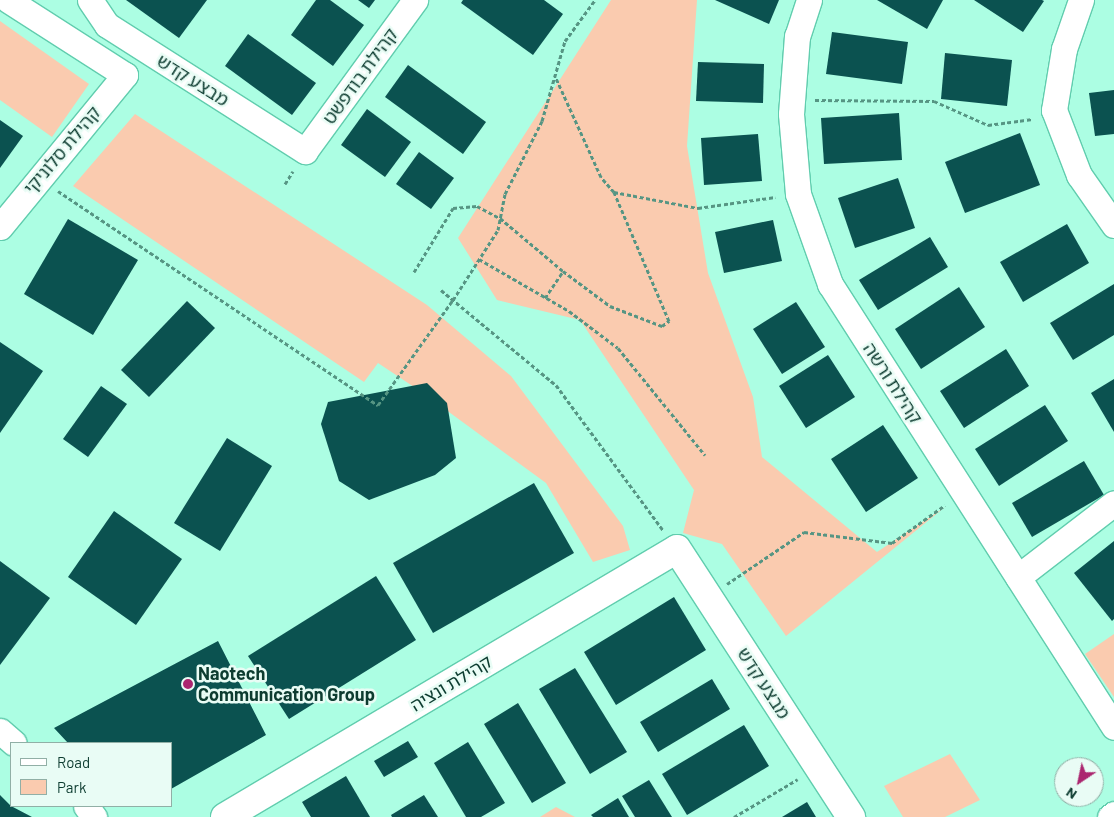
<!DOCTYPE html>
<html>
<head>
<meta charset="utf-8">
<style>
	body { margin:0 }
	#map { position:relative; width:1114px; height:817px; overflow:hidden; background:#acfee3; font-family:Barlow,"Noto Sans Hebrew",sans-serif }
	div>[style] { position:absolute }
	[style*='--x'] { left:calc(var(--x)*1px); top:calc(var(--y)*1px); width:calc(var(--w)*1px); rotate:calc(var(--a)*1deg) }
	.green>* { inset:0; background:#facbaf }
	.building>* { inset:0; background:#0b5250 }
	.path>* { height:3px; margin-top:-1.5px; transform-origin:0; background:repeating-linear-gradient(90deg,#569583 0 4px,transparent 0 6.5px) }
	.roads { filter:drop-shadow(1px 0 #61cdae) drop-shadow(-1px 0 #61cdae) drop-shadow(0 1px #61cdae) drop-shadow(0 -1px #61cdae) }
	.minor>* { height:25px; margin:-12.5px; padding:0 12.5px; transform-origin:12.5px; border-radius:12.5px; background:#fff }
	.tertiary>* { height:28px; margin:-14px; padding:0 14px; transform-origin:14px; border-radius:14px; background:#fff }
	.dots>* { width:14px; height:14px; translate:-50% -50%; box-sizing:border-box; border:2px solid #e9fcf5; border-radius:50% }
	span { translate:-50% -50%; white-space:nowrap; text-align:center; line-height:1.15; -webkit-text-stroke:5px #e9fcf5; paint-order:stroke }
	.street-label { font-size:18px; color:#0d3c30 }
	.poi-label { font-size:18px; color:#0d3c30; font-weight:700 }
	.left { translate:0 -50%; text-align:left }
	.legend { position:absolute; left:10px; top:742px; width:162px; height:65px; box-sizing:border-box; background:#e9fcf5; border:1px solid #91afa6; margin:0; padding:6px 9px; list-style:none; font-size:15px; color:#0d3c30 }
	.legend li { display:flex; align-items:center; gap:10px; height:25px }
	.legend b { width:25px; border:1px solid #91afa6 }
	.north { position:absolute; left:1054px; top:757px; width:50px; height:50px; box-sizing:border-box; background:#e9fcf5; border:1px solid #91afa6; border-radius:50%; rotate:214deg; font-size:14px; font-weight:700; line-height:20px; text-align:center; color:#0d3c30 }
	.north::after { content:''; display:block; margin:auto; width:18px; height:22px; background:#ab266f; clip-path:polygon(50% 0,100% 100%,50% 72%,0 100%) }
</style>
</head>
<body>
<div id="map">
	<div class="green">
		<i style="clip-path:polygon(611px 0,697px 0,687px 146px,708px 273px,753px 397px,762px 457px,877px 552px,945px 507px,786px 636px,722px 544px,683px 533px,694px 490px,580px 320px,497px 300px,458px 238px)"></i>
		<i style="clip-path:polygon(0 21px,89px 84px,52px 137px,0 100px)"></i>
		<i style="clip-path:polygon(135px 114px,427px 305px,511px 376px,623px 526px,630px 550px,593px 562px,546px 483px,423px 393px,378px 363px,364px 382px,73px 186px)"></i>
		<i style="clip-path:polygon(1114px 634px,1114px 697px,1085px 654px)"></i>
		<i style="clip-path:polygon(950px 754px,980px 800px,945px 817px,903px 817px,884px 786px)"></i>
		<i style="clip-path:polygon(556px 807px,575px 817px,540px 817px)"></i>
	</div>
	<div class="building">
		<i style="clip-path:polygon(126px 0,207px 0,179px 38px)"></i>
		<i style="clip-path:polygon(316px 0,330px 0,364px 25px,333px 66px,291px 35px)"></i>
		<i style="clip-path:polygon(358px 0,375px 0,369px 8px)"></i>
		<i style="clip-path:polygon(463px 0,544px 0,563px 14px,533px 55px,461px 3px)"></i>
		<i style="clip-path:polygon(715px 0,779px 0,769px 24px)"></i>
		<i style="clip-path:polygon(877px 0,943px 0,927px 29px)"></i>
		<i style="clip-path:polygon(974px 0,1042px 0,1044px 1px,1023px 32px)"></i>
		<i style="clip-path:polygon(832px 32px,908px 42px,902px 84px,826px 74px)"></i>
		<i style="clip-path:polygon(248px 34px,316px 83px,292px 115px,225px 66px)"></i>
		<i style="clip-path:polygon(945px 53px,1012px 60px,1007px 106px,941px 99px)"></i>
		<i style="clip-path:polygon(698px 62px,764px 64px,763px 103px,696px 101px)"></i>
		<i style="clip-path:polygon(408px 65px,486px 122px,463px 154px,385px 97px)"></i>
		<i style="clip-path:polygon(1114px 90px,1114px 134px,1095px 136px,1089px 93px)"></i>
		<i style="clip-path:polygon(367px 109px,411px 142px,385px 177px,341px 145px)"></i>
		<i style="clip-path:polygon(899px 113px,902px 160px,824px 164px,821px 118px)"></i>
		<i style="clip-path:polygon(0 120px,23px 136px,0 168px)"></i>
		<i style="clip-path:polygon(1020px 133px,1040px 185px,965px 213px,945px 162px)"></i>
		<i style="clip-path:polygon(758px 134px,762px 181px,704px 185px,701px 138px)"></i>
		<i style="clip-path:polygon(419px 152px,454px 178px,431px 209px,396px 184px)"></i>
		<i style="clip-path:polygon(898px 178px,915px 228px,855px 248px,838px 198px)"></i>
		<i style="clip-path:polygon(68px 219px,138px 260px,93px 335px,24px 294px)"></i>
		<i style="clip-path:polygon(773px 220px,782px 261px,724px 273px,715px 232px)"></i>
		<i style="clip-path:polygon(1067px 224px,1089px 263px,1023px 302px,1000px 262px)"></i>
		<i style="clip-path:polygon(930px 237px,948px 267px,878px 310px,859px 280px)"></i>
		<i style="clip-path:polygon(1114px 284px,1114px 335px,1073px 360px,1050px 323px)"></i>
		<i style="clip-path:polygon(959px 287px,985px 327px,921px 369px,895px 329px)"></i>
		<i style="clip-path:polygon(187px 301px,215px 328px,149px 397px,121px 370px)"></i>
		<i style="clip-path:polygon(796px 302px,825px 347px,782px 374px,753px 329px)"></i>
		<i style="clip-path:polygon(0 342px,43px 371px,0 433px)"></i>
		<i style="clip-path:polygon(1006px 349px,1029px 386px,964px 428px,940px 391px)"></i>
		<i style="clip-path:polygon(828px 355px,855px 397px,806px 428px,779px 386px)"></i>
		<i style="clip-path:polygon(1114px 379px,1114px 432px,1091px 393px)"></i>
		<i style="clip-path:polygon(427px 383px,447px 403px,456px 458px,435px 475px,369px 500px,339px 481px,321px 424px,328px 402px)"></i>
		<i style="clip-path:polygon(101px 386px,127px 404px,88px 457px,63px 439px)"></i>
		<i style="clip-path:polygon(1045px 405px,1068px 441px,999px 486px,975px 449px)"></i>
		<i style="clip-path:polygon(883px 425px,918px 478px,866px 512px,831px 459px)"></i>
		<i style="clip-path:polygon(227px 438px,272px 466px,220px 551px,174px 523px)"></i>
		<i style="clip-path:polygon(1084px 461px,1104px 495px,1032px 537px,1012px 503px)"></i>
		<i style="clip-path:polygon(534px 483px,574px 553px,433px 633px,393px 563px)"></i>
		<i style="clip-path:polygon(114px 511px,182px 559px,136px 625px,68px 577px)"></i>
		<i style="clip-path:polygon(1114px 541px,1114px 619px,1112px 621px,1074px 573px)"></i>
		<i style="clip-path:polygon(0 561px,50px 598px,0 665px)"></i>
		<i style="clip-path:polygon(376px 576px,416px 640px,289px 719px,248px 656px)"></i>
		<i style="clip-path:polygon(674px 597px,706px 650px,616px 705px,584px 652px)"></i>
		<i style="clip-path:polygon(218px 641px,266px 735px,171px 789px,171px 743px,68px 743px,54px 728px)"></i>
		<i style="clip-path:polygon(575px 668px,627px 752px,590px 774px,539px 689px)"></i>
		<i style="clip-path:polygon(712px 679px,730px 709px,658px 752px,640px 722px)"></i>
		<i style="clip-path:polygon(518px 703px,566px 783px,532px 803px,484px 724px)"></i>
		<i style="clip-path:polygon(744px 725px,769px 766px,687px 815px,662px 774px)"></i>
		<i style="clip-path:polygon(408px 741px,418px 757px,384px 777px,374px 761px)"></i>
		<i style="clip-path:polygon(468px 742px,505px 803px,481px 817px,466px 817px,434px 763px)"></i>
		<i style="clip-path:polygon(346px 776px,370px 817px,311px 817px,302px 802px)"></i>
		<i style="clip-path:polygon(649px 780px,672px 817px,635px 817px,622px 796px)"></i>
		<i style="clip-path:polygon(0 795px,11px 806px,32px 817px,0 817px)"></i>
		<i style="clip-path:polygon(424px 795px,438px 817px,392px 817px,391px 815px)"></i>
		<i style="clip-path:polygon(618px 798px,629px 817px,593px 817px,591px 815px)"></i>
		<i style="clip-path:polygon(807px 802px,816px 817px,782px 817px)"></i>
	</div>
	<div class="path">
		<i style="--x:815;--y:100;--w:119;--a:0.5"></i>
		<i style="--x:934;--y:101;--w:59;--a:24"></i>
		<i style="--x:988;--y:125;--w:45;--a:-7.6"></i>
		<i style="--x:285;--y:184;--w:15;--a:-58"></i>
		<i style="--x:58;--y:191;--w:385;--a:33.8"></i>
		<i style="--x:378;--y:405;--w:129;--a:-54.5"></i>
		<i style="--x:453;--y:300;--w:83;--a:-57.3"></i>
		<i style="--x:498;--y:230;--w:37;--a:-79"></i>
		<i style="--x:505;--y:194;--w:82;--a:-63.1"></i>
		<i style="--x:542;--y:121;--w:83;--a:-74"></i>
		<i style="--x:565;--y:41;--w:51;--a:-53.8"></i>
		<i style="--x:614;--y:192;--w:86;--a:10.8"></i>
		<i style="--x:698;--y:208;--w:78;--a:-8.1"></i>
		<i style="--x:479;--y:259;--w:104;--a:30"></i>
		<i style="--x:569;--y:311;--w:61;--a:37.1"></i>
		<i style="--x:618;--y:348;--w:138;--a:50.9"></i>
		<i style="--x:414;--y:272;--w:75;--a:-58.6"></i>
		<i style="--x:453;--y:208;--w:24;--a:-5"></i>
		<i style="--x:477;--y:206;--w:26;--a:28"></i>
		<i style="--x:500;--y:218;--w:82;--a:40.1"></i>
		<i style="--x:441;--y:290;--w:149;--a:39.6"></i>
		<i style="--x:556;--y:385;--w:180;--a:53.6"></i>
		<i style="--x:545;--y:298;--w:32;--a:-56"></i>
		<i style="--x:563;--y:271;--w:59;--a:36.7"></i>
		<i style="--x:610;--y:306;--w:56;--a:21"></i>
		<i style="--x:662;--y:326;--w:9;--a:-36"></i>
		<i style="--x:669;--y:321;--w:140;--a:-113.1"></i>
		<i style="--x:614;--y:192;--w:20;--a:-131"></i>
		<i style="--x:601;--y:177;--w:111;--a:-114.5"></i>
		<i style="--x:727;--y:584;--w:93;--a:-34"></i>
		<i style="--x:804;--y:532;--w:89;--a:7.1"></i>
		<i style="--x:892;--y:543;--w:65;--a:-35.6"></i>
		<i style="--x:734;--y:817;--w:74;--a:-30.7"></i>
	</div>
	<div class="roads">
		<div class="minor">
			<i style="--x:90;--y:0;--w:30;--a:56"></i>
			<i style="--x:107;--y:25;--w:235;--a:32.5"></i>
			<i style="--x:305;--y:151;--w:187;--a:-53.9"></i>
			<i style="--x:809;--y:0;--w:38;--a:108"></i>
			<i style="--x:797;--y:36;--w:78;--a:94.4"></i>
			<i style="--x:791;--y:114;--w:80;--a:85"></i>
			<i style="--x:798;--y:194;--w:96;--a:70.4"></i>
			<i style="--x:830;--y:284;--w:526;--a:57.34"></i>
			<i style="--x:1081;--y:0;--w:52;--a:109.1"></i>
			<i style="--x:1064;--y:49;--w:62;--a:99.3"></i>
			<i style="--x:1054;--y:110;--w:70;--a:69"></i>
			<i style="--x:1079;--y:175;--w:61;--a:55"></i>
			<i style="--x:0;--y:227;--w:197;--a:-50.6"></i>
			<i style="--x:125;--y:75;--w:139;--a:-147.3"></i>
			<i style="--x:1018;--y:577;--w:121;--a:-37.6"></i>
			<i style="--x:0;--y:731;--w:18;--a:41"></i>
			<i style="--x:86;--y:806;--w:14;--a:54"></i>
			<i style="--x:1110;--y:817;--w:5;--a:-37"></i>
		</div>
		<div class="tertiary">
			<i style="--x:225;--y:817;--w:525;--a:-30.66"></i>
			<i style="--x:677;--y:549;--w:320;--a:57"></i>
		</div>
	</div>
	<div class="dots">
		<i style="left:188px;top:684px;background:#ab266f"></i>
	</div>
	<div class="street-label">
		<span style="left:360px;top:76px;rotate:-54deg">קהילת בודפשט</span>
		<span style="left:193px;top:80px;rotate:32deg">מבצע קדש</span>
		<span style="left:62px;top:150px;rotate:-50deg">קהילת סלוניקי</span>
		<span style="left:893px;top:383px;rotate:57deg">קהילת ורשה</span>
		<span style="left:451px;top:683px;rotate:-31deg">קהילת ונציה</span>
		<span style="left:764px;top:683px;rotate:57deg">מבצע קדש</span>
	</div>
	<div class="poi-label">
		<span class="left" style="left:198px;top:684px">Naotech<br>Communication Group</span>
	</div>
	<ul class="legend">
	<li><b style="height:6px;background:#fff"></b>Road</li>
	<li><b style="height:14px;background:#facbaf"></b>Park</li>
	</ul>
	<div class="north">N</div>
</div>
</body>
</html>
